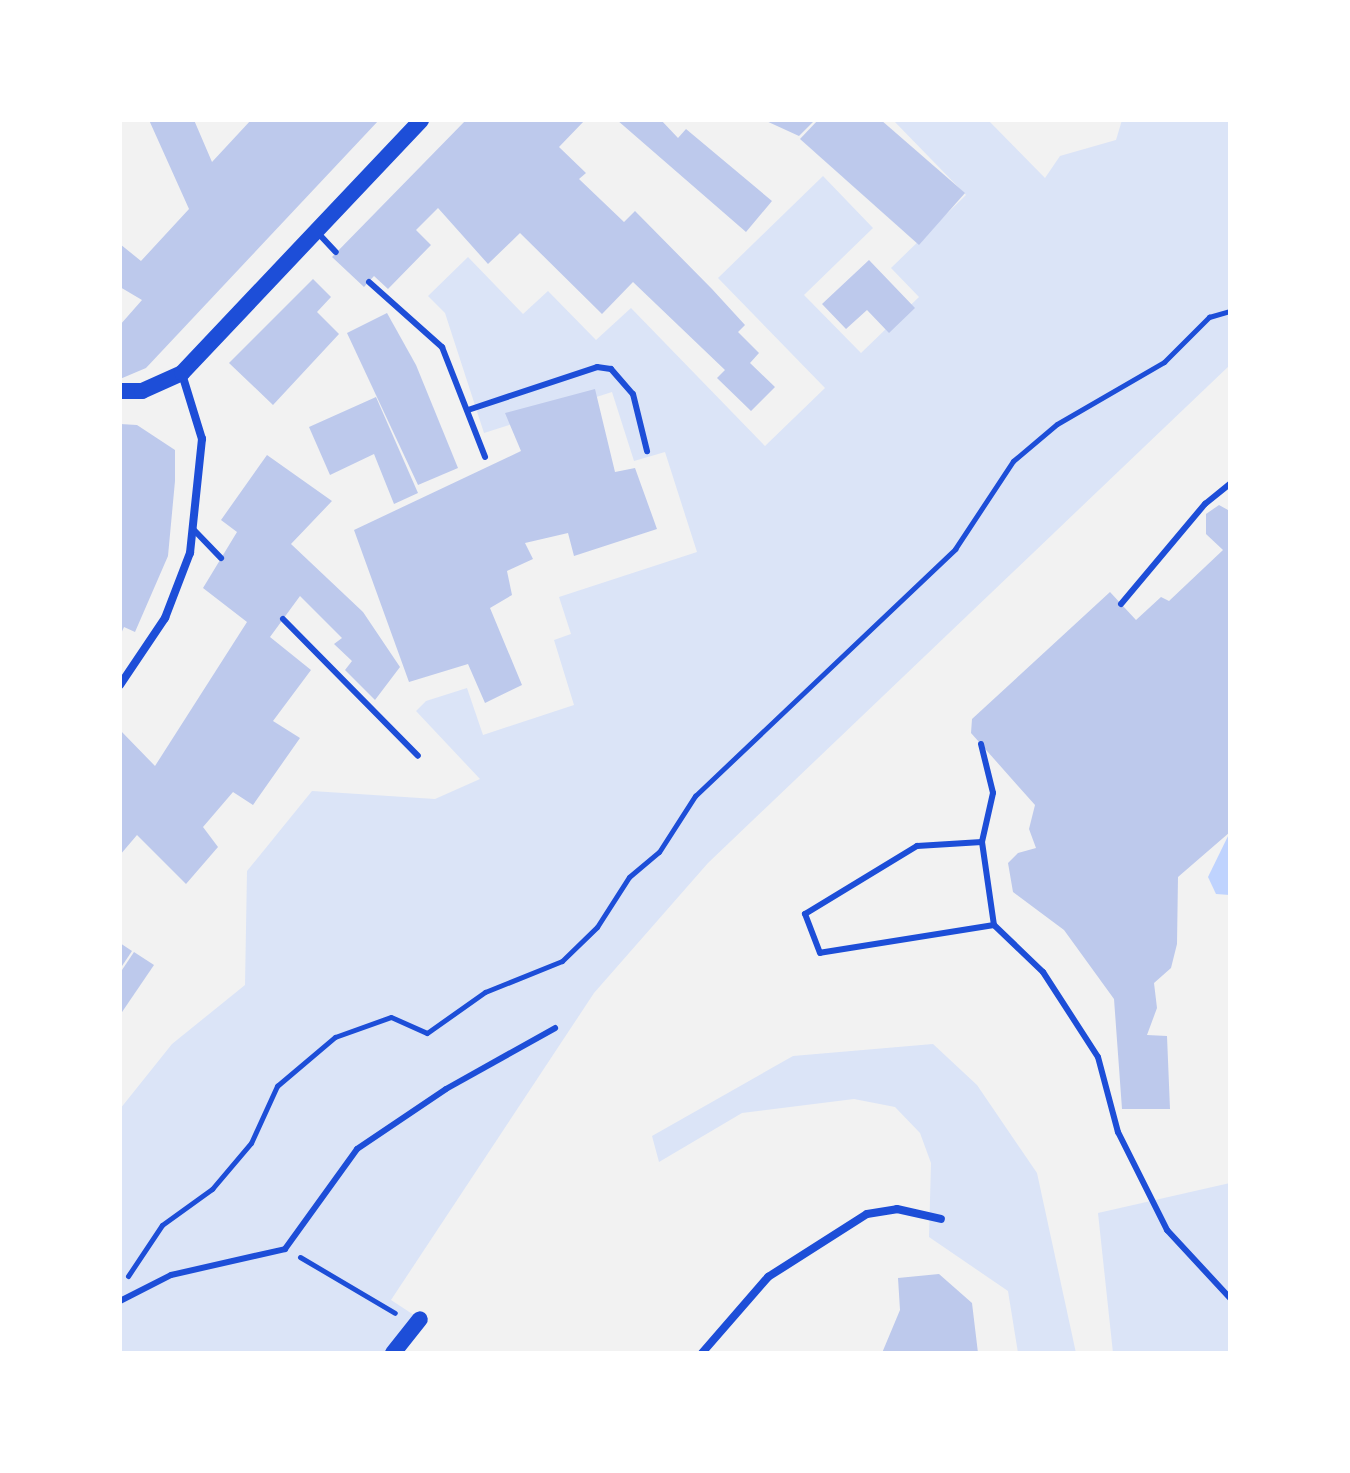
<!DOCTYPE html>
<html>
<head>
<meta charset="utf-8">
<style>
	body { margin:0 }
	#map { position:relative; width:1350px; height:1473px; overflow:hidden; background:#f2f2f2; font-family:Quicksand,sans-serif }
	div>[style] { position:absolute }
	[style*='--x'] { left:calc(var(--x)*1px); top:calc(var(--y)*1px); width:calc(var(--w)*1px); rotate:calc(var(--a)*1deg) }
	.green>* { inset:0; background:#dbe4f7 }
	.water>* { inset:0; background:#bfd3fe }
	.building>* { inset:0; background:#bdc9ec }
	.path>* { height:5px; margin:-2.5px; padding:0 2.5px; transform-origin:2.5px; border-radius:2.5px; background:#1d4ed8 }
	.service>* { height:6px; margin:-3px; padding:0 3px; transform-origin:3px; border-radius:3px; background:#1d4ed8 }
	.minor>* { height:8px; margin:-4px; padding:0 4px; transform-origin:4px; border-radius:4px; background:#1d4ed8 }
	.secondary>* { height:16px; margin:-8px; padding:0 8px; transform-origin:8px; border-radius:8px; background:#1d4ed8 }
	span { translate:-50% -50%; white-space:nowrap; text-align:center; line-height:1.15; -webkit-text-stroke:6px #fff; paint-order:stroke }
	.frame { position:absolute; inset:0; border:122px solid #fff; pointer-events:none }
</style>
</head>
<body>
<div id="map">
	<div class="green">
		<i style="clip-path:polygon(893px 120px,988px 120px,1045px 178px,1060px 156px,1116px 140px,1122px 120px,1230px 120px,1230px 365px,708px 863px,594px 993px,391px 1300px,420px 1319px,393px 1353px,120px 1353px,120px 1109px,172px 1044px,245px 985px,247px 871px,312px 791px,435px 799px,480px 779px,416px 711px,426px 701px,467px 688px,483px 735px,574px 705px,554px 640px,571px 634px,559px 597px,697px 552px,665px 452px,634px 461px,612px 392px,484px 433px,445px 313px,428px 296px,468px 257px,523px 314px,548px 291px,596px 340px,631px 308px,765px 446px,825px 388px,718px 278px,823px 176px,873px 228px,804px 295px,861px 353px,919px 297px,891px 268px,966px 195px)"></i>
		<i style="clip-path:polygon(933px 1044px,977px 1085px,1037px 1173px,1076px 1353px,1018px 1353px,1008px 1291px,929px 1237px,931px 1163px,920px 1133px,895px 1107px,854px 1099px,742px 1113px,659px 1162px,652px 1136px,793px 1056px)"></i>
		<i style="clip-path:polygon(1230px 1183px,1230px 1353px,1113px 1353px,1098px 1213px)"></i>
	</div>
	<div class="water">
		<i style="clip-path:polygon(1230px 832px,1230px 895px,1216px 894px,1208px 877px)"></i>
	</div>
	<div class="building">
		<i style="clip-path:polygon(149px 120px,194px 120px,212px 162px,251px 120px,379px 120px,146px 368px,120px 379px,120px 325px,142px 300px,120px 287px,120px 244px,141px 261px,189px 209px)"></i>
		<i style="clip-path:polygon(466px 120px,585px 120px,559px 147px,586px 173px,579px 179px,624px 222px,635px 211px,712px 289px,745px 325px,738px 332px,759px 353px,750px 363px,775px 387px,751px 411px,717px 378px,725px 370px,633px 282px,602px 314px,520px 233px,488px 264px,438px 208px,416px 230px,431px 245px,388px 289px,374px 276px,364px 287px,332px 257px)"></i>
		<i style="clip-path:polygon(617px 120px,661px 120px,678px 138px,686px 129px,772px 201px,746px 232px)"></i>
		<i style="clip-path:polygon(764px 120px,810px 120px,813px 122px,799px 136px)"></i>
		<i style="clip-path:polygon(818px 120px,881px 120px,965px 193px,919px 245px,800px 139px)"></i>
		<i style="clip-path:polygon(869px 260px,915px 308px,889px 333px,867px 310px,846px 329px,822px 304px)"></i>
		<i style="clip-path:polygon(313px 279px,331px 297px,317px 312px,339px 334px,273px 405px,229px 363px)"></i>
		<i style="clip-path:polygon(387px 313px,416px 365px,458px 468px,418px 485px,347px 333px)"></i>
		<i style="clip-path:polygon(595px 389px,615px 472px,635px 468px,657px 529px,574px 556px,568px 533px,525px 543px,533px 559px,507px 571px,512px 595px,490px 608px,522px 685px,485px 703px,468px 664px,409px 682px,354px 530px,521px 451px,505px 413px)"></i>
		<i style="clip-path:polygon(376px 397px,418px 493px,394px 504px,374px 454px,330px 475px,309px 427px)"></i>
		<i style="clip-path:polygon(120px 424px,137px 425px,175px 450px,175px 481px,168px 556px,135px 632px,124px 627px,120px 636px)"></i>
		<i style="clip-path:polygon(267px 455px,332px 501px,291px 544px,363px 612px,400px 667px,375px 700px,345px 670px,352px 661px,334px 644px,342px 638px,300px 596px,270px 637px,311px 670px,273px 721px,300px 738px,253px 805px,233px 792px,203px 827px,218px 847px,186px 884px,137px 835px,120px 855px,120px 730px,155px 766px,247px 622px,203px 588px,237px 532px,221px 520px)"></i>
		<i style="clip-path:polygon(1219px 505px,1228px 510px,1230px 522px,1230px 832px,1178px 877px,1177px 944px,1171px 968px,1154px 983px,1157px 1008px,1147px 1035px,1167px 1036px,1170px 1109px,1122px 1109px,1114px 999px,1064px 930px,1013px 892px,1008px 863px,1018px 853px,1036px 848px,1029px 829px,1035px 805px,971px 733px,972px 719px,1110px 592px,1136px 620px,1161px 597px,1169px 601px,1223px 550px,1206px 534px,1206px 514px)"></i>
		<i style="clip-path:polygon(120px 943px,132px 951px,120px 969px)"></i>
		<i style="clip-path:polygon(134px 952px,154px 965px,120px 1015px,120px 973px)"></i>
		<i style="clip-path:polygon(939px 1274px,972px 1303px,978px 1353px,882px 1353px,900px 1310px,898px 1278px)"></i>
	</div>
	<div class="path">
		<i style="--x:300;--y:1257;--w:110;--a:30.5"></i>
		<i style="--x:128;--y:1276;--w:61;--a:-56.3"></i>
		<i style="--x:162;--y:1225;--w:62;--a:-35.8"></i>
		<i style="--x:212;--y:1189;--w:60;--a:-49.7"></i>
		<i style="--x:251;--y:1143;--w:63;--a:-65.5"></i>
		<i style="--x:277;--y:1086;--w:76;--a:-40.2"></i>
		<i style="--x:335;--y:1037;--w:59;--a:-19.7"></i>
		<i style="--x:391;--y:1017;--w:39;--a:24"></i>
		<i style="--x:427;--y:1033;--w:71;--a:-35.3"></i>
		<i style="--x:485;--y:992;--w:83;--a:-21.9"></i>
		<i style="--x:562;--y:961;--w:49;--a:-44.2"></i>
		<i style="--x:597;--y:927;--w:59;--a:-57.4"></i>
		<i style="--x:629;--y:877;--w:39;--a:-40"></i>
		<i style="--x:659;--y:852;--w:67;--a:-57.3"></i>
		<i style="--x:695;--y:796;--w:359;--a:-43.5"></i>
		<i style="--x:955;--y:549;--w:105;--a:-56.6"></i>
		<i style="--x:1013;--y:461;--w:57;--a:-40.1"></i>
		<i style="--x:1057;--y:424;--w:124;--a:-30.1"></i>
		<i style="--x:1164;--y:362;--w:64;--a:-45"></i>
		<i style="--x:1209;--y:317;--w:22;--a:-16"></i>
	</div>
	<div class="service">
		<i style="--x:318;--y:233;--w:26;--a:47"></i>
		<i style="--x:369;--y:282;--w:98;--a:41.7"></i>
		<i style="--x:442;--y:347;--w:118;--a:68.6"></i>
		<i style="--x:468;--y:410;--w:136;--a:-18.4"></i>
		<i style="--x:597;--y:367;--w:14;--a:8"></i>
		<i style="--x:611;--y:369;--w:33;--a:49"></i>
		<i style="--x:633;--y:394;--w:59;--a:76.2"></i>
		<i style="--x:194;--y:530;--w:39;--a:46"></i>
		<i style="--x:1121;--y:604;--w:131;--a:-50"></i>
		<i style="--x:1205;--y:504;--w:32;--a:-39"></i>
		<i style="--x:283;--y:619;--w:192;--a:45.4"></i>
		<i style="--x:981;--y:744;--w:50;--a:76.2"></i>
		<i style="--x:993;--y:793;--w:50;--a:102.7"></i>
		<i style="--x:994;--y:925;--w:176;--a:170.9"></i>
		<i style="--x:820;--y:953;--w:42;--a:-111"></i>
		<i style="--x:805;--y:914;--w:131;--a:-31.3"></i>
		<i style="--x:917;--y:846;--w:65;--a:-3.5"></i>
		<i style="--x:982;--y:842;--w:84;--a:81.8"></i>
		<i style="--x:994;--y:925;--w:68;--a:43.8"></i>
		<i style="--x:1043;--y:972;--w:101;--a:57.1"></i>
		<i style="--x:1098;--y:1057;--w:78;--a:75.1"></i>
		<i style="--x:1118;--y:1132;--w:110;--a:63.4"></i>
		<i style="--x:1167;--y:1230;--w:93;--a:47.2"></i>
		<i style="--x:120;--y:1301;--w:57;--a:-27"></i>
		<i style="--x:171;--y:1275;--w:117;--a:-12.8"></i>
		<i style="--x:285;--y:1249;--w:123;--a:-54.2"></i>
		<i style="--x:357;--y:1149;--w:107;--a:-34"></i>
		<i style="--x:446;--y:1089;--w:125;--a:-29.2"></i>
	</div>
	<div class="minor">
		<i style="--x:120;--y:685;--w:81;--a:-56.1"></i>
		<i style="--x:165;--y:618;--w:70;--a:-69"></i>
		<i style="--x:190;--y:553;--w:115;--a:-84"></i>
		<i style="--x:202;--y:439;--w:68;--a:-107.1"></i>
		<i style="--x:702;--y:1353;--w:101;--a:-49"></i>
		<i style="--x:768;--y:1277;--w:117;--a:-32.5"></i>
		<i style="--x:867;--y:1214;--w:30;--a:-9"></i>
		<i style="--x:897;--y:1209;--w:45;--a:12.8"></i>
	</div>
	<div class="secondary">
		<i style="--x:120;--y:391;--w:22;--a:0"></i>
		<i style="--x:142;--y:391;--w:44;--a:-24.2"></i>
		<i style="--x:182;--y:373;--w:348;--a:-46.6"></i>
		<i style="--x:393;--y:1353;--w:43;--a:-51.5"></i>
	</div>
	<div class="frame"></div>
</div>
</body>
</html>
